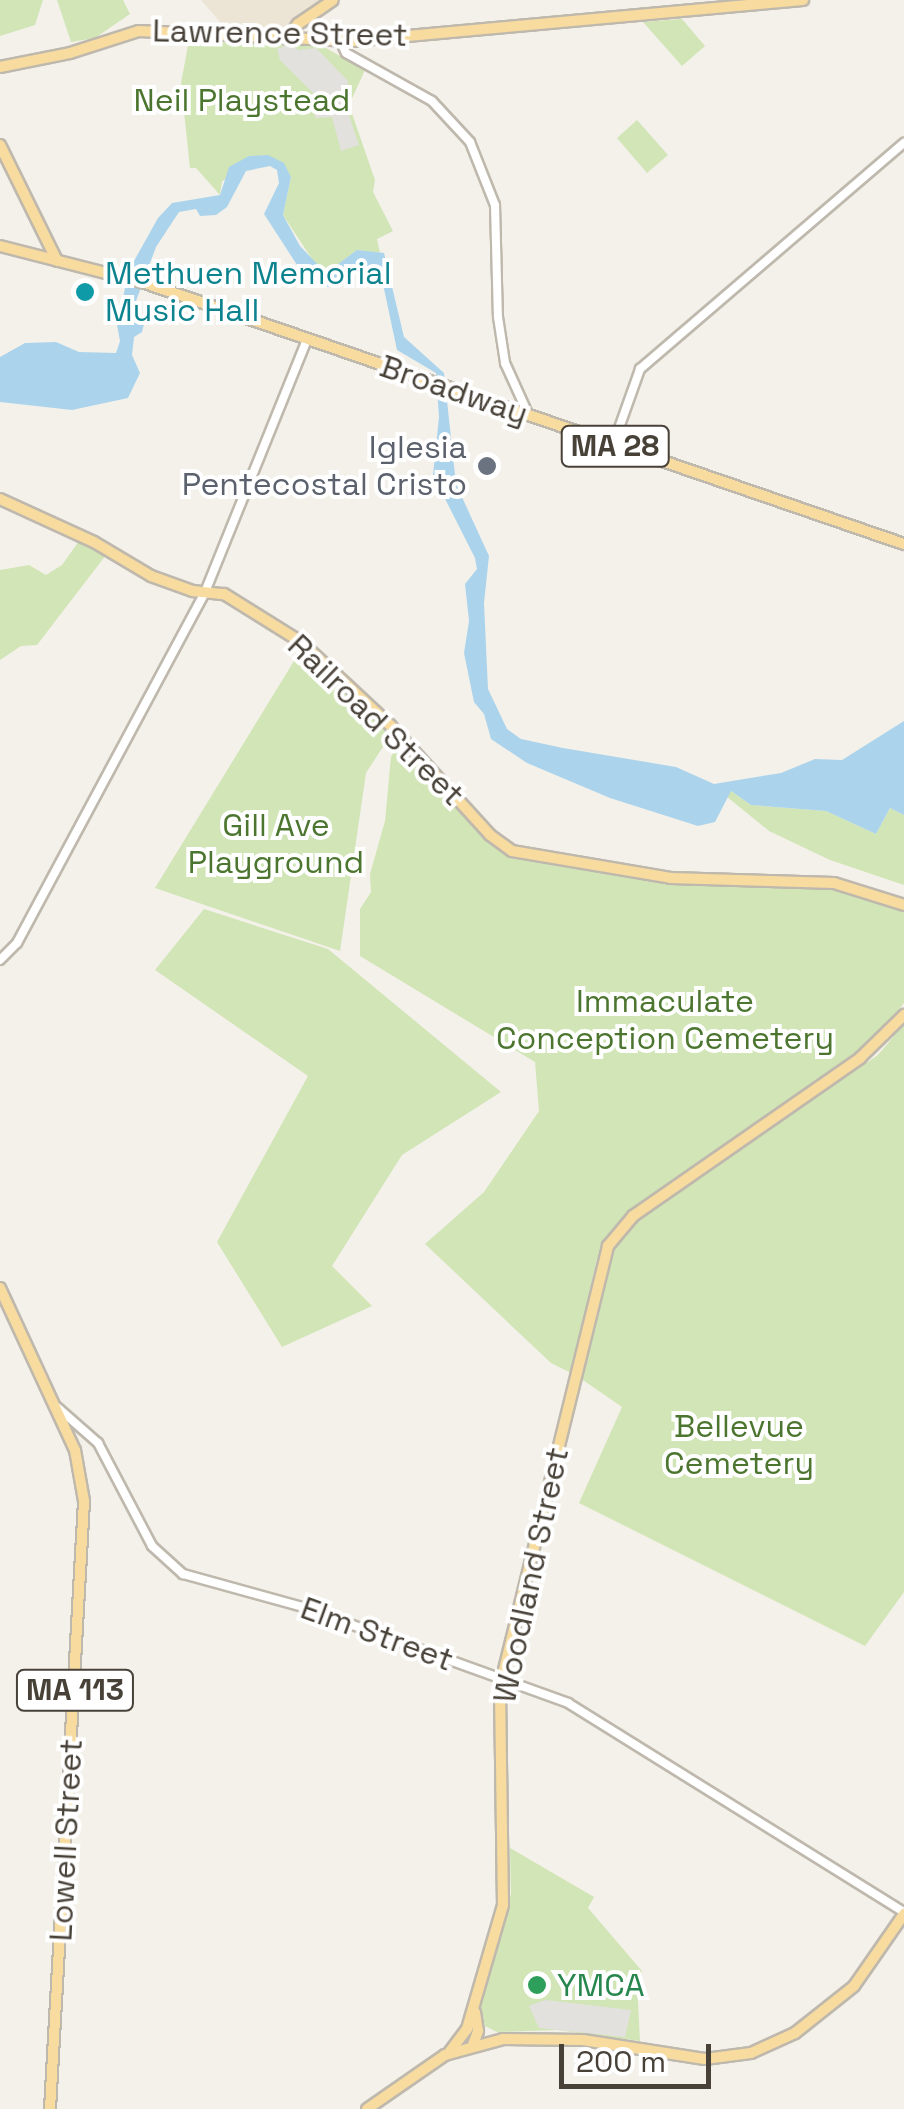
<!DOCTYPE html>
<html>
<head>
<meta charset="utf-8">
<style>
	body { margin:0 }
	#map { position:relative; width:904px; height:2109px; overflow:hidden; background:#f4f1ea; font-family:"Space Grotesk",sans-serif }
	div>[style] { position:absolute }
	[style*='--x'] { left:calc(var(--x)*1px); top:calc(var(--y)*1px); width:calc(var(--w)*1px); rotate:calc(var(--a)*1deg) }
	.education>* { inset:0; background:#ece5d5 }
	.green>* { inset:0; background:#d1e5b6 }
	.parking>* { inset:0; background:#e3e1de }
	.water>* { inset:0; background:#abd4ec }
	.roads { filter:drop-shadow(2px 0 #bfb8ad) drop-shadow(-2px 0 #bfb8ad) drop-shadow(0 2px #bfb8ad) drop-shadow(0 -2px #bfb8ad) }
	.minor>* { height:8px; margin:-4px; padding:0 4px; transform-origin:4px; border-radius:4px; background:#fff }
	.major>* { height:10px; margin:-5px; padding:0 5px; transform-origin:5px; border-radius:5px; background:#f8dc9f }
	.dots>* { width:28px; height:28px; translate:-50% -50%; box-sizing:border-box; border:5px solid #fff; border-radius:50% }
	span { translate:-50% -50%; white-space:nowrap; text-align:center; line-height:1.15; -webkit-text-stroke:8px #fff; paint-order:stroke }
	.shield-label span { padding:2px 8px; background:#fff; border:2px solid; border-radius:8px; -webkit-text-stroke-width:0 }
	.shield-label { font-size:30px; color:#474138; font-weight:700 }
	.street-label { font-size:32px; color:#474138 }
	.park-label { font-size:32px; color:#4c762f }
	.culture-label { font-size:32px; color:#0d838f }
	.left { translate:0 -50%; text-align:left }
	.worship-label { font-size:32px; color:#5b616d }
	.right { translate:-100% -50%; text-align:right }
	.leisure-label { font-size:32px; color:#27864d }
	.scale { position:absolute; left:559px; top:2044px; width:152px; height:45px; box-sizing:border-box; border:5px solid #474138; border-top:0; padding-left:12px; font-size:30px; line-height:35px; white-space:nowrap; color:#474138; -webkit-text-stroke:8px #fff; paint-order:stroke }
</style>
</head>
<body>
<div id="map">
	<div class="education">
		<i style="clip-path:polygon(201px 0,321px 0,281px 32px,226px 29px)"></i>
	</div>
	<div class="green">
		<i style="clip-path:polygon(0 0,43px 0,35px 25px,0 36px)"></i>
		<i style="clip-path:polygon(57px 0,123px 0,130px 14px,95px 38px,71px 42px)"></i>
		<i style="clip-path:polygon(682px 19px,705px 46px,682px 66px,643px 22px)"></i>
		<i style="clip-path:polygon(189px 40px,324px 47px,365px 70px,349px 105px,375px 180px,373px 192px,393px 231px,377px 239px,380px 253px,357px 250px,327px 273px,316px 265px,283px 215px,291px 177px,268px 155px,222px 181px,220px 195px,196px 168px,190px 168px,181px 83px)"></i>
		<i style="clip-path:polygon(637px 120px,668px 155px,647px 173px,617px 138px)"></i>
		<i style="clip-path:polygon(79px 541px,106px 555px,37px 645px,21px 646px,0 660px,0 570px,29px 565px,46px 575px,62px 565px)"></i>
		<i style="clip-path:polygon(302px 648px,392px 733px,366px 773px,340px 951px,155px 888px)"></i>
		<i style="clip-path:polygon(400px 739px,509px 854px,539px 863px,817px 884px,904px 907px,904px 1003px,874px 1041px,627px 1213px,613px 1228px,597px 1259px,571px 1373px,551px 1363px,425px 1244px,484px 1192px,539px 1111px,535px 1062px,360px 956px,360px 909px,371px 892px,370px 874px,385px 821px,391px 757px)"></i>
		<i style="clip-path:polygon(731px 791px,751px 805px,826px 811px,876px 834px,890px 808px,904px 815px,904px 885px,830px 860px,769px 831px,726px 796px)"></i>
		<i style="clip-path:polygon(204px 909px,328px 949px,501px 1092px,402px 1155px,332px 1266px,372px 1306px,282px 1347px,217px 1242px,308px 1076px,155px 970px)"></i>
		<i style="clip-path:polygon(904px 1024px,904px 1592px,865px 1646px,579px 1503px,622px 1407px,580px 1378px,611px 1251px,621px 1235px,645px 1213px,878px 1055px)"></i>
		<i style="clip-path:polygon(510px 1848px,594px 1897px,588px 1908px,642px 1971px,637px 1980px,640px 2041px,557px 2030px,497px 2032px,485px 2026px,480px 2002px,511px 1894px)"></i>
	</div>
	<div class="parking">
		<i style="clip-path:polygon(287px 45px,299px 50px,316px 48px,348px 81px,345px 104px,359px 145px,341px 151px,332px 117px,315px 118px,314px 94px,280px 60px,277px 49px)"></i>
		<i style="clip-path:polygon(545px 2000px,631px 2010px,625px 2037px,539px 2028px,529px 2006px)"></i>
	</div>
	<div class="water">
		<i style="clip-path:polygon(268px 155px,284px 163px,291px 177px,283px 215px,300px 246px,326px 273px,357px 250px,384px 253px,404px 337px,444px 373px,456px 484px,489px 556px,484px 603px,488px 689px,507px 729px,521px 739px,563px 748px,676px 767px,714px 784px,781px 773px,815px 759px,842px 760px,904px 721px,904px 815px,890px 808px,876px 834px,826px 811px,751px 805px,731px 791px,715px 822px,698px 826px,610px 798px,527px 763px,491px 739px,484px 714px,474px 702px,464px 653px,469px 621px,465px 584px,477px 569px,475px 558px,433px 475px,439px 417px,436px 373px,397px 350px,383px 284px,372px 266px,350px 266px,328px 287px,310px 285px,264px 214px,279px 183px,277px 170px,270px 166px,246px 171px,227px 207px,216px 215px,200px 216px,196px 209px,179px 212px,156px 247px,136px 301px,140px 308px,138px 319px,144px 324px,142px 332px,134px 337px,132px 355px,140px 373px,128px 398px,72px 410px,0 402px,0 357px,25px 343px,56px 342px,79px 352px,116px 353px,120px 341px,117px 325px,129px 270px,158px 218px,172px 203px,220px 195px,229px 167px,249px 156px)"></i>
	</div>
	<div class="roads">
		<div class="minor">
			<i style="--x:340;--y:40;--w:14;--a:65"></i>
			<i style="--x:346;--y:53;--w:98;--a:29.2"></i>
			<i style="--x:432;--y:101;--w:56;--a:47.2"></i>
			<i style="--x:470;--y:142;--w:68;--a:68.4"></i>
			<i style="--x:495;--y:205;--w:112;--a:88.5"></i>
			<i style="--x:498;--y:317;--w:47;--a:81.3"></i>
			<i style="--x:505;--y:363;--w:58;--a:65.6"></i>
			<i style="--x:613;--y:445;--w:81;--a:-70.4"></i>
			<i style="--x:640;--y:369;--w:348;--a:-40.6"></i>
			<i style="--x:0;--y:960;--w:24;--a:-45"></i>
			<i style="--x:17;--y:943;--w:398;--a:-61.8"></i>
			<i style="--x:205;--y:592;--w:273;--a:-68"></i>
			<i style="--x:57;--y:1407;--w:55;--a:41.3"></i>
			<i style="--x:98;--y:1443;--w:116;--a:62.3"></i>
			<i style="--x:152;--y:1546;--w:42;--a:42.1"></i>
			<i style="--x:183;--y:1574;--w:124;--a:15.4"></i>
			<i style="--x:303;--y:1607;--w:282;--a:19.9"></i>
			<i style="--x:568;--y:1703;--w:396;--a:31.9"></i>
		</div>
		<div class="major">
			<i style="--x:287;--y:39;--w:19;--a:-54"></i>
			<i style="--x:298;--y:24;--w:42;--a:-34.4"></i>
			<i style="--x:0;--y:67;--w:71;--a:-11.3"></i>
			<i style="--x:70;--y:53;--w:72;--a:-17.7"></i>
			<i style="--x:139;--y:31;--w:213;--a:2.7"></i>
			<i style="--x:352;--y:41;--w:453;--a:-5.2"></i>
			<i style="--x:0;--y:145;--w:129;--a:63.8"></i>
			<i style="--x:0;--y:246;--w:150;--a:14.3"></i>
			<i style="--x:145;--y:283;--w:803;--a:18.98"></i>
			<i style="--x:0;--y:499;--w:103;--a:24.6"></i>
			<i style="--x:94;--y:542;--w:66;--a:30.8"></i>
			<i style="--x:151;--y:576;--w:45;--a:19.7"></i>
			<i style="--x:193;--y:591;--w:31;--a:6"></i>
			<i style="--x:224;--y:594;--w:91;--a:31.9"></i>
			<i style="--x:301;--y:642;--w:122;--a:43"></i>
			<i style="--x:390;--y:725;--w:149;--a:47.7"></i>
			<i style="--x:490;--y:835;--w:27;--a:36"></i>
			<i style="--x:512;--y:851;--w:161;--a:9.6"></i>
			<i style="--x:671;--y:878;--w:163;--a:1.8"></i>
			<i style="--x:834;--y:883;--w:73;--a:17.4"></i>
			<i style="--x:0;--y:1288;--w:179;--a:65.2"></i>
			<i style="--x:75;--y:1450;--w:52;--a:80"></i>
			<i style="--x:84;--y:1501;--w:609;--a:93.2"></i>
			<i style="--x:473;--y:2045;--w:15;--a:-70"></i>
			<i style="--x:478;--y:2031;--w:19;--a:-99"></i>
			<i style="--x:448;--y:2054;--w:31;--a:-53"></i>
			<i style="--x:467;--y:2029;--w:129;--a:-73.8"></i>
			<i style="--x:503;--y:1905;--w:219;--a:-90.8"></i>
			<i style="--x:500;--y:1686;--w:453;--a:-76.2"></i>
			<i style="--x:608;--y:1246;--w:39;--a:-50"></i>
			<i style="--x:633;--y:1216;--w:277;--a:-34.8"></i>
			<i style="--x:860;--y:1058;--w:62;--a:-44.3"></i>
			<i style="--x:367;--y:2109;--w:95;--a:-34.7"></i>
			<i style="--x:445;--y:2055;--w:60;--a:-15.4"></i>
			<i style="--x:503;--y:2039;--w:80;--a:0.7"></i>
			<i style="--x:583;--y:2040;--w:123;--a:8.9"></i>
			<i style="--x:705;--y:2059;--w:46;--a:-7.4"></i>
			<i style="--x:751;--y:2053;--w:48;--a:-24.4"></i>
			<i style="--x:795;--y:2033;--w:75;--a:-38.5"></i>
			<i style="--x:854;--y:1986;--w:88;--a:-55.2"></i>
		</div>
	</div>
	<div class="dots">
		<i style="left:85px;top:292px;background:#0f9aa8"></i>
		<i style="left:487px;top:466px;background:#6b7280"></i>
		<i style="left:537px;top:1985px;background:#2e9e5b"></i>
	</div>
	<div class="shield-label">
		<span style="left:615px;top:446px">MA 28</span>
		<span style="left:75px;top:1690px">MA 113</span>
	</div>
	<div class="street-label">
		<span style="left:280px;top:33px;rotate:1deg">Lawrence Street</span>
		<span style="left:454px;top:390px;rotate:19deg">Broadway</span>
		<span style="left:376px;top:720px;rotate:44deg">Railroad Street</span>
		<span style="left:531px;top:1575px;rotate:-78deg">Woodland Street</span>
		<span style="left:377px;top:1634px;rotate:20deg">Elm Street</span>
		<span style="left:66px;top:1840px;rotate:-87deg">Lowell Street</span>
	</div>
	<div class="park-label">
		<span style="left:242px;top:100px">Neil Playstead</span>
		<span style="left:276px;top:844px">Gill Ave<br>Playground</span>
		<span style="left:665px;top:1020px">Immaculate<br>Conception Cemetery</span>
		<span style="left:739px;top:1445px">Bellevue<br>Cemetery</span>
	</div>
	<div class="culture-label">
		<span class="left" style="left:105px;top:292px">Methuen Memorial<br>Music Hall</span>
	</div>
	<div class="worship-label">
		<span class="right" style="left:467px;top:466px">Iglesia<br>Pentecostal Cristo</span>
	</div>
	<div class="leisure-label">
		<span class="left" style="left:557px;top:1985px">YMCA</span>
	</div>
	<div class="scale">200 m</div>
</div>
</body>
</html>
